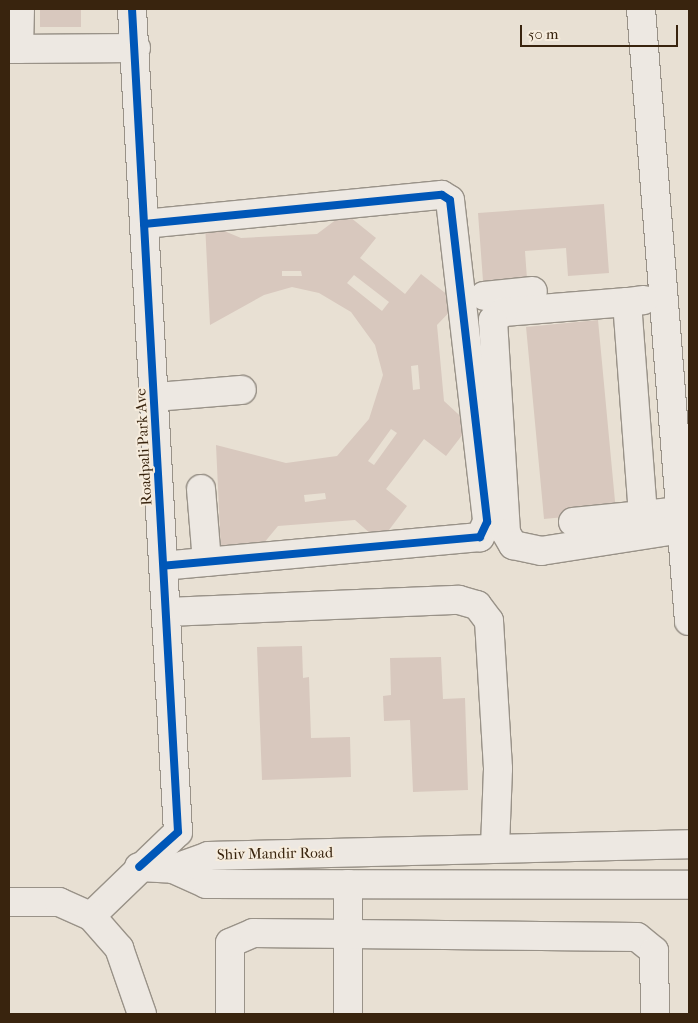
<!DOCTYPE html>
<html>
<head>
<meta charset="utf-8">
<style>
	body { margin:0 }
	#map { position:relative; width:698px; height:1023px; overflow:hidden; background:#e8e0d3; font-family:"IM FELL French Canon",serif }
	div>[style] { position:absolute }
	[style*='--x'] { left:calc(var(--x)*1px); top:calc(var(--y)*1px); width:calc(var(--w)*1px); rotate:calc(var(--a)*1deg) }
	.building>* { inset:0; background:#d8c8be }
	.roads { filter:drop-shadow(1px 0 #999288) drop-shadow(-1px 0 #999288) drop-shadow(0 1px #999288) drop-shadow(0 -1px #999288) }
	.minor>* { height:28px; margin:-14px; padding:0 14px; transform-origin:14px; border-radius:14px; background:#ede8e2 }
	.cycleway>* { height:8px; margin:-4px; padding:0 4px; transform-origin:4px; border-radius:4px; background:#0057b8 }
	span { translate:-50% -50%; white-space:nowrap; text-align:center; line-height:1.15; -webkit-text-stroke:4px #f6ecdd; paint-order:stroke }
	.street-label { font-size:15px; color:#39240e }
	.frame { position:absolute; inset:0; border:10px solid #39240e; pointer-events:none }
	.scale { position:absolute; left:520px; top:25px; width:158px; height:22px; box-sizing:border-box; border:2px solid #39240e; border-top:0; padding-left:6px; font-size:15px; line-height:18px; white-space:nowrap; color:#39240e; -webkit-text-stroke:4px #f6ecdd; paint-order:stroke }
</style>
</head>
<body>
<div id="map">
	<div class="building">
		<i style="clip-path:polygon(40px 9px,81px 9px,81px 27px,40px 27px)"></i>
		<i style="clip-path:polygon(604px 204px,609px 273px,568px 276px,566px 248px,525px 251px,527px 279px,483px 281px,478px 213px)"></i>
		<i style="clip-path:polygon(evenodd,345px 213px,376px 238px,360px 258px,405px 294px,421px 274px,458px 303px,437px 325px,444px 401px,470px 425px,446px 456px,424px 439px,386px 489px,407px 506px,380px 542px,355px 520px,278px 526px,258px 550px,221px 552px,216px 445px,286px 463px,337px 456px,369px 419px,383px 375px,375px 345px,351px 312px,319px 293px,292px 287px,264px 295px,210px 325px,205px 223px,241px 238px,317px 234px,345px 213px,282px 271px,301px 271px,302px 276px,282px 276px,282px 271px,345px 213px,354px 275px,389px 302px,382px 311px,347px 283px,354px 275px,345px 213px,418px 365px,420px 389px,413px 390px,411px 366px,418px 365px,345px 213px,391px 429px,397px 433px,374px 465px,368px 461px,391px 429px,345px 213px,325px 493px,326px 499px,305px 502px,304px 495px,325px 493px)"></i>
		<i style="clip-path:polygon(598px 320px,616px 512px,544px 519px,526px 327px)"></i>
		<i style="clip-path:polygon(302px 646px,303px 678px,309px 677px,311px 738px,350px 737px,351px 777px,262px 780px,257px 647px)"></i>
		<i style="clip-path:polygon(441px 657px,443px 699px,465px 698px,468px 790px,413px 792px,410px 720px,384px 721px,383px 696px,391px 695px,390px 658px)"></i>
	</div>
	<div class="roads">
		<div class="minor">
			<i style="--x:641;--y:9;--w:614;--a:85.52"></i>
			<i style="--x:9;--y:49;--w:127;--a:-0.5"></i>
			<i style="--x:19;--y:49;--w:40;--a:-88.6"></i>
			<i style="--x:144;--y:224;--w:299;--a:-5.6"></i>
			<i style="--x:442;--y:195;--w:9;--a:32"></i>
			<i style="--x:450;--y:200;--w:324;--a:83.4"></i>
			<i style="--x:487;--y:522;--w:17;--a:115"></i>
			<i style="--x:480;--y:537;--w:317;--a:174.8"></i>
			<i style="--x:484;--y:296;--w:49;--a:-5.8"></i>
			<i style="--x:644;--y:300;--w:17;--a:173"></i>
			<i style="--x:627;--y:302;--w:214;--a:85.7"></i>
			<i style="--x:643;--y:515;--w:38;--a:-6"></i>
			<i style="--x:627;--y:302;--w:124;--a:175.4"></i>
			<i style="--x:503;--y:312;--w:13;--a:141"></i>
			<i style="--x:493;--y:320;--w:213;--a:86.5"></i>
			<i style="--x:506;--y:533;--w:14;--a:60"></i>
			<i style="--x:513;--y:545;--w:29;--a:12"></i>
			<i style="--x:541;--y:551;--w:143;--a:-8.9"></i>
			<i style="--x:156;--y:397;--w:86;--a:-4.7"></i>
			<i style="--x:201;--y:489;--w:73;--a:85.3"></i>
			<i style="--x:573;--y:522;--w:70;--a:-5.7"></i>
			<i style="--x:643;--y:515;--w:18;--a:84"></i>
			<i style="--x:167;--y:612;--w:292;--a:-2.4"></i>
			<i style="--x:459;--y:600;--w:19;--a:16"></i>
			<i style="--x:477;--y:605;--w:20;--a:53"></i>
			<i style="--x:489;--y:621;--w:148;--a:86.5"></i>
			<i style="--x:498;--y:769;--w:79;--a:92.2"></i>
			<i style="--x:139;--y:867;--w:34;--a:3"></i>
			<i style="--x:173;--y:869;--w:36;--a:24"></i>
			<i style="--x:206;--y:884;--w:483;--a:0.1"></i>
			<i style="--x:173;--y:869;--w:37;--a:-20"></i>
			<i style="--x:208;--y:856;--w:481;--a:-1.4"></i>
			<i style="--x:348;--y:884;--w:130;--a:90"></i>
			<i style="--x:9;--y:902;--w:50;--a:0"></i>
			<i style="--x:59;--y:902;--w:35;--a:24"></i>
			<i style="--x:91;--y:916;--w:121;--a:-44"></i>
			<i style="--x:178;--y:832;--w:824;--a:-93.2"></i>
			<i style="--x:91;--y:916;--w:43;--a:48.8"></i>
			<i style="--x:119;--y:948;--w:70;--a:70.8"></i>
			<i style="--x:230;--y:1014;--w:71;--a:-90"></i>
			<i style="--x:230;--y:943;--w:25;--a:-23"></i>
			<i style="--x:253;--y:933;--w:384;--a:0.6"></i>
			<i style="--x:637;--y:937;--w:22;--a:39"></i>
			<i style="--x:654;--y:951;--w:63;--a:89.1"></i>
		</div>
	</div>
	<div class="cycleway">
		<i style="--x:132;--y:9;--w:824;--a:86.8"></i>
		<i style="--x:178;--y:832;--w:52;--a:138.1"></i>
		<i style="--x:144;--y:224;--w:299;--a:-5.6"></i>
		<i style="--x:442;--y:195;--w:9;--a:32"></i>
		<i style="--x:450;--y:200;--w:324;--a:83.4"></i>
		<i style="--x:487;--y:522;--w:17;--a:115"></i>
		<i style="--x:480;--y:537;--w:317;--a:174.8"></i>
	</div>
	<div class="street-label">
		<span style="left:144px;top:447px;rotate:-93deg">Roadpali Park Ave</span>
		<span style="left:275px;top:854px;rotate:-1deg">Shiv Mandir Road</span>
	</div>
	<div class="frame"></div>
	<div class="scale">50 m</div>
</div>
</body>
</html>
